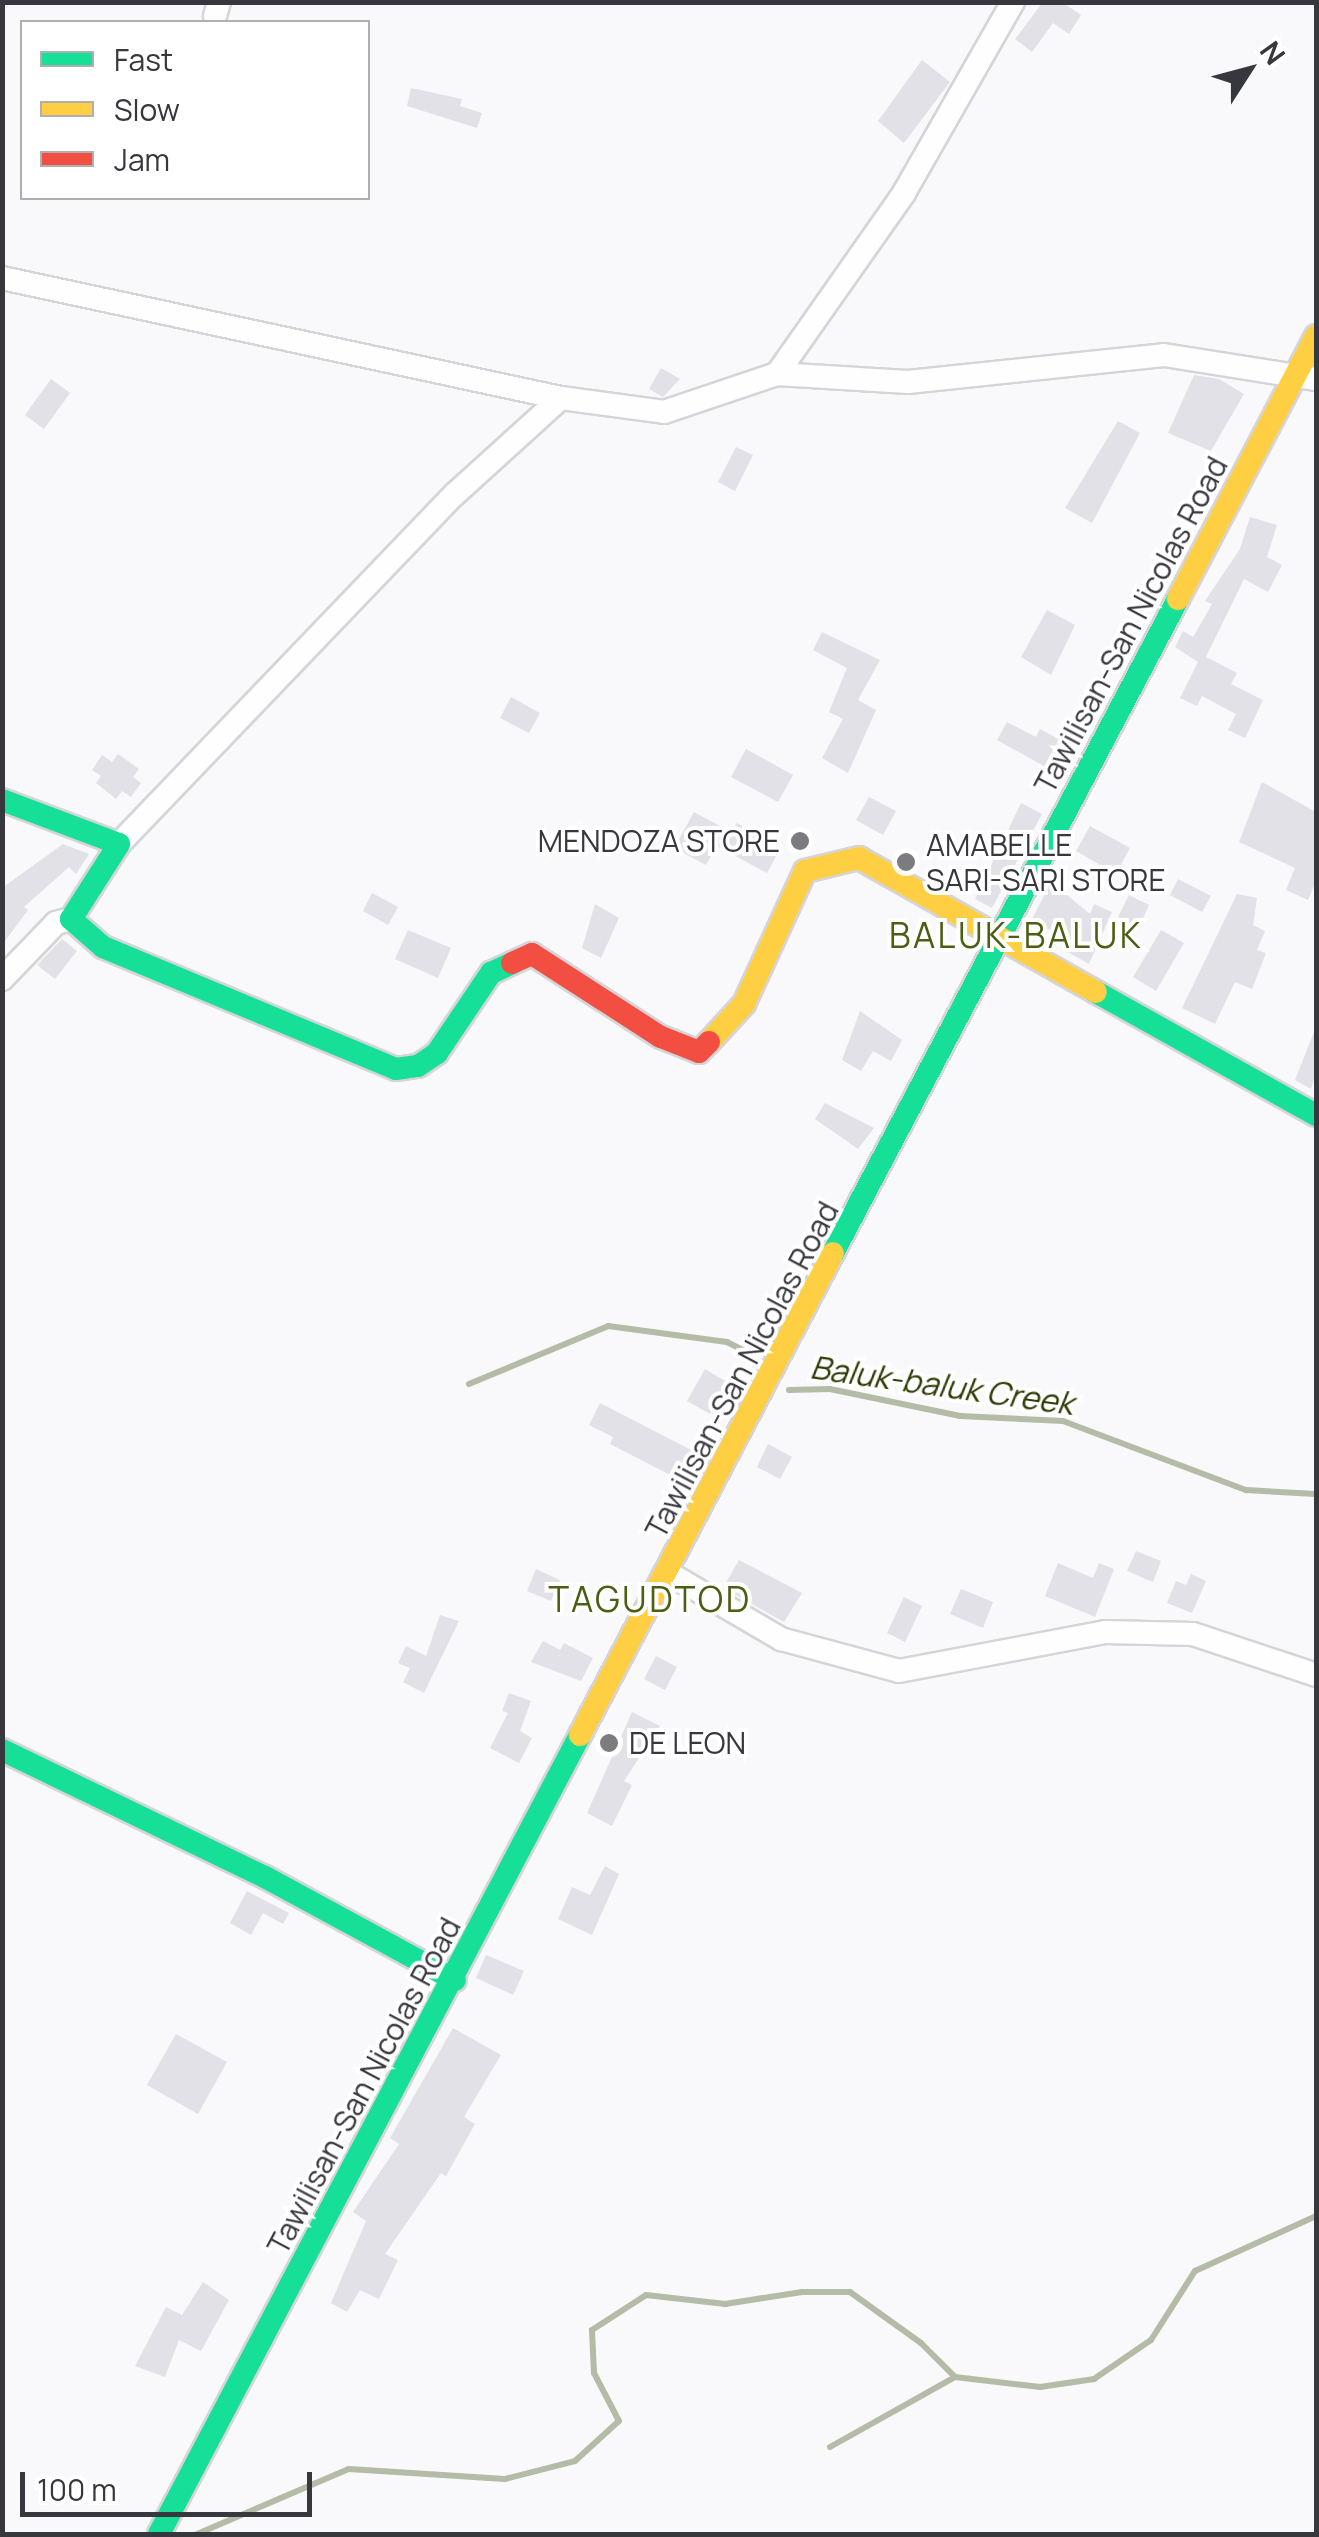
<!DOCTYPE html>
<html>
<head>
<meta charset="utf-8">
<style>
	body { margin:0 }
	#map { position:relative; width:1319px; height:2537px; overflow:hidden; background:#f9f9fb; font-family:Manrope,sans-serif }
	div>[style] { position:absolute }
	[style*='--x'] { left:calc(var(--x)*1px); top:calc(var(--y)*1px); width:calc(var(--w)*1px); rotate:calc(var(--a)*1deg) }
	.stream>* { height:6px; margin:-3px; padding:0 3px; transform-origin:3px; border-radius:3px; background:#b4bba6 }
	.building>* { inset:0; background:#e1e1e7 }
	.roads { filter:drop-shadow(2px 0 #d5d5d9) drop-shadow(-2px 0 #d5d5d9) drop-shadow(0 2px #d5d5d9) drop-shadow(0 -2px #d5d5d9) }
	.street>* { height:22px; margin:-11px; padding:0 11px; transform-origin:11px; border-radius:11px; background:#fefefe }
	.fast>* { height:22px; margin:-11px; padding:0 11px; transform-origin:11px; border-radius:11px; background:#16e098 }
	.slow>* { height:22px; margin:-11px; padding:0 11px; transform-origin:11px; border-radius:11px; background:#ffcf43 }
	.jam>* { height:22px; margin:-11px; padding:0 11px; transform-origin:11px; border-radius:11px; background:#f24e42 }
	.dots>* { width:28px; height:28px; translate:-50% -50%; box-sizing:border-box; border:5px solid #fff; border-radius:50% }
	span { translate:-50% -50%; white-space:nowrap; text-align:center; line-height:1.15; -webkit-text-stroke:8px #fff; paint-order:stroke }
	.street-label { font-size:30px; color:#37373e }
	.poi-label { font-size:30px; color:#37373e }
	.right { translate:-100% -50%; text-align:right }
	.left { translate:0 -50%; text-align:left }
	.water-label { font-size:32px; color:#2e3b05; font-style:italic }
	.quarter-label { font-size:35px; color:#4c5e13; letter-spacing:2.5px }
	.frame { position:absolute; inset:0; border:5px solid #37373e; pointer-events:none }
	.legend { position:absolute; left:20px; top:20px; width:350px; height:180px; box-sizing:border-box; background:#fff; border:2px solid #afafb2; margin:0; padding:12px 18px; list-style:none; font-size:30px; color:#37373e }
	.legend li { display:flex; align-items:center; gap:20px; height:50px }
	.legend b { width:50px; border:2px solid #afafb2 }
	.north { position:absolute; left:1199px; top:20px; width:100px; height:100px; -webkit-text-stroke:8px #fff; paint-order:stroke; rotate:54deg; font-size:28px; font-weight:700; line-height:40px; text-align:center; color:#37373e }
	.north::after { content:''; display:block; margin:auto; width:35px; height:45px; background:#37373e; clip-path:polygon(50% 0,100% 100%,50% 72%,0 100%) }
	.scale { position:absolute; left:20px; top:2472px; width:292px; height:45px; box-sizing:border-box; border:5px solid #37373e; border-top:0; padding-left:12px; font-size:30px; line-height:35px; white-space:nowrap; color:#37373e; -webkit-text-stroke:8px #fff; paint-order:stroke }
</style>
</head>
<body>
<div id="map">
	<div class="stream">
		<i style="--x:469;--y:1384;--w:151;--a:-22.6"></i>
		<i style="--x:608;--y:1326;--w:120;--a:7.7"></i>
		<i style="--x:727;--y:1342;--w:29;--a:27"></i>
		<i style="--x:789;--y:1390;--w:41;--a:-1.4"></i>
		<i style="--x:830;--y:1389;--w:133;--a:11.7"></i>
		<i style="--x:960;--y:1416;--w:103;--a:2.8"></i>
		<i style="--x:1063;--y:1421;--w:196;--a:20.7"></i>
		<i style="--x:1246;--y:1490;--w:70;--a:3.3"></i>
		<i style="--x:830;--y:2447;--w:143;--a:-29.2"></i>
		<i style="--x:197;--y:2534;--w:165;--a:-23.2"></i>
		<i style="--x:349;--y:2469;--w:156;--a:3.7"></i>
		<i style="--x:505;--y:2479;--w:72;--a:-14.4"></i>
		<i style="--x:575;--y:2461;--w:59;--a:-42.3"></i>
		<i style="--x:619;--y:2421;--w:54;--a:-117.5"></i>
		<i style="--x:594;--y:2373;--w:43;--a:-92.7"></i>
		<i style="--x:592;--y:2330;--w:64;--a:-32.9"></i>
		<i style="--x:646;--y:2295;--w:80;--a:6.5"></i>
		<i style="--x:725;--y:2304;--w:78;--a:-8.9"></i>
		<i style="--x:802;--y:2292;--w:48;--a:0"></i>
		<i style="--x:850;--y:2292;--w:87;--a:35.7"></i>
		<i style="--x:921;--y:2343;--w:48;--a:45"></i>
		<i style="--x:955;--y:2377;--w:86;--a:6.7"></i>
		<i style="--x:1040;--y:2387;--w:55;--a:-8.4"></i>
		<i style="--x:1094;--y:2379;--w:69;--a:-34.4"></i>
		<i style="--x:1151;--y:2340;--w:82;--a:-57.5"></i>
		<i style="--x:1195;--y:2271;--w:133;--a:-24.4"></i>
	</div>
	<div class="building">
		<i style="clip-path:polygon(1043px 2px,1062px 2px,1081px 15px,1069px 34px,1053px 23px,1032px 52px,1015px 39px)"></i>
		<i style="clip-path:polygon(922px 60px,950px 82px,904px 143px,878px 121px)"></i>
		<i style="clip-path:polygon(411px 88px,462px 99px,460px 106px,482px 113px,477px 128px,407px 106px)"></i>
		<i style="clip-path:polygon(661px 368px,680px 379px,663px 397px,649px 389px)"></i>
		<i style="clip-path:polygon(1194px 375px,1219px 379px,1244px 394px,1211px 451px,1168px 433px)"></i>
		<i style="clip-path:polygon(51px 379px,70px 393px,44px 429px,25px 415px)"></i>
		<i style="clip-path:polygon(1118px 421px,1140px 433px,1092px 523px,1065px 508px)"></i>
		<i style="clip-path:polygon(736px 447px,753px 455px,735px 491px,718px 482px)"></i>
		<i style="clip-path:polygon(1250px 517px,1277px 525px,1267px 557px,1282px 565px,1268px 592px,1244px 579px,1206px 657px,1237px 673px,1231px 684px,1263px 700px,1245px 738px,1228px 730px,1236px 714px,1202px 696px,1197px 706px,1180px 698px,1198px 662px,1175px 647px,1183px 631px,1193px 637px,1212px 604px,1205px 601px,1240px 549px)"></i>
		<i style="clip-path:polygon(1047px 610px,1075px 625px,1051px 675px,1021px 657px)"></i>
		<i style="clip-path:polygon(822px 632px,880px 660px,858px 700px,876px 710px,848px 773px,822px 758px,843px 719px,829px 712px,847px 668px,813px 650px)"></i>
		<i style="clip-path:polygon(511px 697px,540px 713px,529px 733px,500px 718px)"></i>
		<i style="clip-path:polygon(1007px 722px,1036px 737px,1040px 729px,1062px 741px,1058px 749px,1072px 757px,1062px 776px,997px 740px)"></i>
		<i style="clip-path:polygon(746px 749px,793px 775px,778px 802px,731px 777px)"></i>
		<i style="clip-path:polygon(118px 754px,139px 769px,133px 777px,141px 783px,131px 797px,122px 791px,116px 799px,96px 783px,101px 776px,92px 770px,102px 755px,112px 762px)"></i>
		<i style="clip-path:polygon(1262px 782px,1316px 812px,1316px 881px,1308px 900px,1286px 890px,1295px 868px,1239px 842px)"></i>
		<i style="clip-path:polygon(869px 797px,896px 811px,883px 835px,856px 820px)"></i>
		<i style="clip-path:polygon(1021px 803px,1042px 814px,992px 908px,975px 899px)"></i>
		<i style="clip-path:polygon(694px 812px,731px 832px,737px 823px,781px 847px,767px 873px,717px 846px,706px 865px,674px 848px)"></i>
		<i style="clip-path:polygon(1090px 826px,1130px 848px,1116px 874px,1076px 851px)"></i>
		<i style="clip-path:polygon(63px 844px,89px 854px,76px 874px,69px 867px,24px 907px,28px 910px,2px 945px,2px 888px)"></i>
		<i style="clip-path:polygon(1178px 879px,1211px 896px,1202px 912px,1170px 895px)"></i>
		<i style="clip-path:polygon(1051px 882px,1090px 914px,1094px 904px,1112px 912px,1089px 964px,1068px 952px,1073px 944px,1032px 919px)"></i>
		<i style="clip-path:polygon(372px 893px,398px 907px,388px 925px,363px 911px)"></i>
		<i style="clip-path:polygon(1237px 894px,1257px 898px,1253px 925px,1265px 931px,1257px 950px,1266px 953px,1252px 989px,1235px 982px,1215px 1024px,1182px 1008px)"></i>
		<i style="clip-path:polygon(1129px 895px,1149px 905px,1139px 927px,1118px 917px)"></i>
		<i style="clip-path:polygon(595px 904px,619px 918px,601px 958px,582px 948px)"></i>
		<i style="clip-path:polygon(408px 930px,451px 948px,438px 978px,395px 959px)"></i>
		<i style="clip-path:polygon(1161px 930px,1184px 943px,1156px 991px,1133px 977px)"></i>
		<i style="clip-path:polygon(62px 939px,77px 951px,55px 979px,37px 965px)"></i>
		<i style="clip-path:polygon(860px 1011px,902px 1040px,891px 1061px,873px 1051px,861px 1071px,842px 1060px)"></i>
		<i style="clip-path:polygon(1316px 1027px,1316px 1073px,1311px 1089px,1295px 1080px)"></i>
		<i style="clip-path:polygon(825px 1103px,874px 1128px,858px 1149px,815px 1119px)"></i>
		<i style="clip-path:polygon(705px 1369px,727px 1382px,710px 1414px,687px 1401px)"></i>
		<i style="clip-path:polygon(600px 1403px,697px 1453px,684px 1482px,610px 1444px,613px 1437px,589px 1425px)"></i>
		<i style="clip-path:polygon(768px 1444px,792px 1457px,780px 1479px,757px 1467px)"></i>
		<i style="clip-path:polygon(1136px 1551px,1161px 1561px,1153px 1582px,1127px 1571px)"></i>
		<i style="clip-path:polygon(739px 1560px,802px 1593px,784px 1622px,723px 1588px)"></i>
		<i style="clip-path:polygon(1058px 1563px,1093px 1578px,1099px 1563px,1114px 1569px,1095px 1617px,1045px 1596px)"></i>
		<i style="clip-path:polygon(536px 1569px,560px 1580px,551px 1601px,527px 1591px)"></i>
		<i style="clip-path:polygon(1191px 1574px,1206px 1581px,1192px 1613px,1167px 1603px,1176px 1581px,1186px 1585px)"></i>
		<i style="clip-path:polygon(961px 1589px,993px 1602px,983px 1628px,950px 1614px)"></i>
		<i style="clip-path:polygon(904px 1597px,922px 1606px,905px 1642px,887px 1633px)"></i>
		<i style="clip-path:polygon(440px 1615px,459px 1621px,424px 1693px,403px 1682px,410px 1668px,398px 1663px,406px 1646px,426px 1656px)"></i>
		<i style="clip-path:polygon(543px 1641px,560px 1650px,564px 1643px,593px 1658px,581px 1681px,531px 1662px)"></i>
		<i style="clip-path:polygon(656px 1656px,677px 1667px,665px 1690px,644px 1679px)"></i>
		<i style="clip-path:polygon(509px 1693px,531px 1701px,520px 1731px,532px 1738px,519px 1763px,490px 1748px,508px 1713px,502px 1711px)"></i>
		<i style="clip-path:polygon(632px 1712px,660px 1726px,624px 1781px,632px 1785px,612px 1826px,587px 1813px)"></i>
		<i style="clip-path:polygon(605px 1866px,619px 1874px,592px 1935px,558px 1919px,572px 1887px,590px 1895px)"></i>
		<i style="clip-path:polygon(247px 1891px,289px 1913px,283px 1924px,263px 1913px,251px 1935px,230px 1923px)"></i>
		<i style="clip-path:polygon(486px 1955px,524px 1971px,513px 1995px,476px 1978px)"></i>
		<i style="clip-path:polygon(453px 2028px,501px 2055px,464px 2117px,475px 2124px,446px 2176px,441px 2173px,385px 2254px,398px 2260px,379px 2299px,360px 2290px,347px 2312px,331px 2303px,366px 2221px,353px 2212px,399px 2144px,390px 2138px)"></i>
		<i style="clip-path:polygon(176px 2034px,227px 2062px,198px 2114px,147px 2085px)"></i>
		<i style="clip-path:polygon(203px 2282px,229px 2300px,201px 2351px,179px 2340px,165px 2377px,135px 2366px,166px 2307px,182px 2315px)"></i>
	</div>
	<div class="roads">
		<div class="street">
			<i style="--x:215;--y:16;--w:15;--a:-74"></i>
			<i style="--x:2;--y:278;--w:572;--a:12.12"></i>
			<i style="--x:777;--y:374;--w:221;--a:-54.9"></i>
			<i style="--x:904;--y:193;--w:220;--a:-60.3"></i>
			<i style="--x:119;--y:844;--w:485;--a:-46.2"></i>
			<i style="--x:455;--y:494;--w:143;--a:-42.2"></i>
			<i style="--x:561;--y:398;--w:104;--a:7.7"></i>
			<i style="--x:664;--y:412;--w:119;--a:-18.6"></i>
			<i style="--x:777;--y:374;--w:131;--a:3.5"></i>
			<i style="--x:908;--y:382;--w:257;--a:-6"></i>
			<i style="--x:1164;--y:355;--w:154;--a:9"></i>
			<i style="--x:2;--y:979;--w:78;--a:-46"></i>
			<i style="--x:56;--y:923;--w:16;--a:-15"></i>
			<i style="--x:670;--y:1574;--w:129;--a:30.4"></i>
			<i style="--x:781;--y:1639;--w:122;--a:15.2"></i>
			<i style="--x:899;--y:1671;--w:210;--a:-10.7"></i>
			<i style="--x:1105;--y:1632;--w:88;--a:1.3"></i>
			<i style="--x:1193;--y:1634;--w:130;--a:18.4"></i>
		</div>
		<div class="fast">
			<i style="--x:2;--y:800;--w:125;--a:20.6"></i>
			<i style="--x:119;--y:844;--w:89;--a:122.6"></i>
			<i style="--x:71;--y:919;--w:43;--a:41.2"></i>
			<i style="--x:103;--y:947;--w:317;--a:22.6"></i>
			<i style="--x:396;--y:1069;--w:22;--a:-8"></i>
			<i style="--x:418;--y:1066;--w:23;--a:-34"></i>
			<i style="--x:437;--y:1053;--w:97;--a:-56"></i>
			<i style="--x:491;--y:973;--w:23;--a:-25"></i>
			<i style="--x:1096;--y:992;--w:252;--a:29.2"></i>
			<i style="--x:833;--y:1253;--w:739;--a:-62.19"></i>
			<i style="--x:2;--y:1750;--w:292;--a:25.8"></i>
			<i style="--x:265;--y:1877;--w:216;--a:28.5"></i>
			<i style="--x:159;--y:2534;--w:903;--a:-62.21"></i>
		</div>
		<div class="slow">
			<i style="--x:1178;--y:599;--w:297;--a:-62.3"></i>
			<i style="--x:709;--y:1042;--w:52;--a:-47.4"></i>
			<i style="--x:744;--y:1004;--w:146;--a:-65.4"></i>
			<i style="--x:805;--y:871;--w:56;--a:-13.5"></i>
			<i style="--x:859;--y:858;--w:272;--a:29.5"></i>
			<i style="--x:580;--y:1735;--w:544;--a:-62.31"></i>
		</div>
		<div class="jam">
			<i style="--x:512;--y:963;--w:22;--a:-24"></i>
			<i style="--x:532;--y:954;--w:153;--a:32.8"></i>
			<i style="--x:661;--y:1037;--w:41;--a:21.5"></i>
			<i style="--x:699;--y:1052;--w:14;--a:-45"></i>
		</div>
	</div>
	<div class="dots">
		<i style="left:800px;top:841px;background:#7b7b80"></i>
		<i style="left:906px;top:862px;background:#7b7b80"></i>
		<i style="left:609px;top:1743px;background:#7b7b80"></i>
	</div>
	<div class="street-label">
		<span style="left:1131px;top:625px;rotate:-62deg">Tawilisan-San Nicolas Road</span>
		<span style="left:742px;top:1370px;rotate:-62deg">Tawilisan-San Nicolas Road</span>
		<span style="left:364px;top:2086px;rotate:-62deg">Tawilisan-San Nicolas Road</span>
	</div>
	<div class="poi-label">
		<span class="right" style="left:780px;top:841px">MENDOZA STORE</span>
		<span class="left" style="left:926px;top:862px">AMABELLE<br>SARI-SARI STORE</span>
		<span class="left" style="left:629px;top:1743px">DE LEON</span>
	</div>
	<div class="water-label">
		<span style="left:942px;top:1385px;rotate:8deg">Baluk-baluk Creek</span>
	</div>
	<div class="quarter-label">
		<span style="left:1016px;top:935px">BALUK-BALUK</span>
		<span style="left:650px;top:1599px">TAGUDTOD</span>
	</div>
	<div class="frame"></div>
	<ul class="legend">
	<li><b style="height:12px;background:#16e098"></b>Fast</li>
	<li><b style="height:12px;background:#ffcf43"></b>Slow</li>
	<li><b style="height:12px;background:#f24e42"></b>Jam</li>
	</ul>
	<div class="north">N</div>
	<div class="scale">100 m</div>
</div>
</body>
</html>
